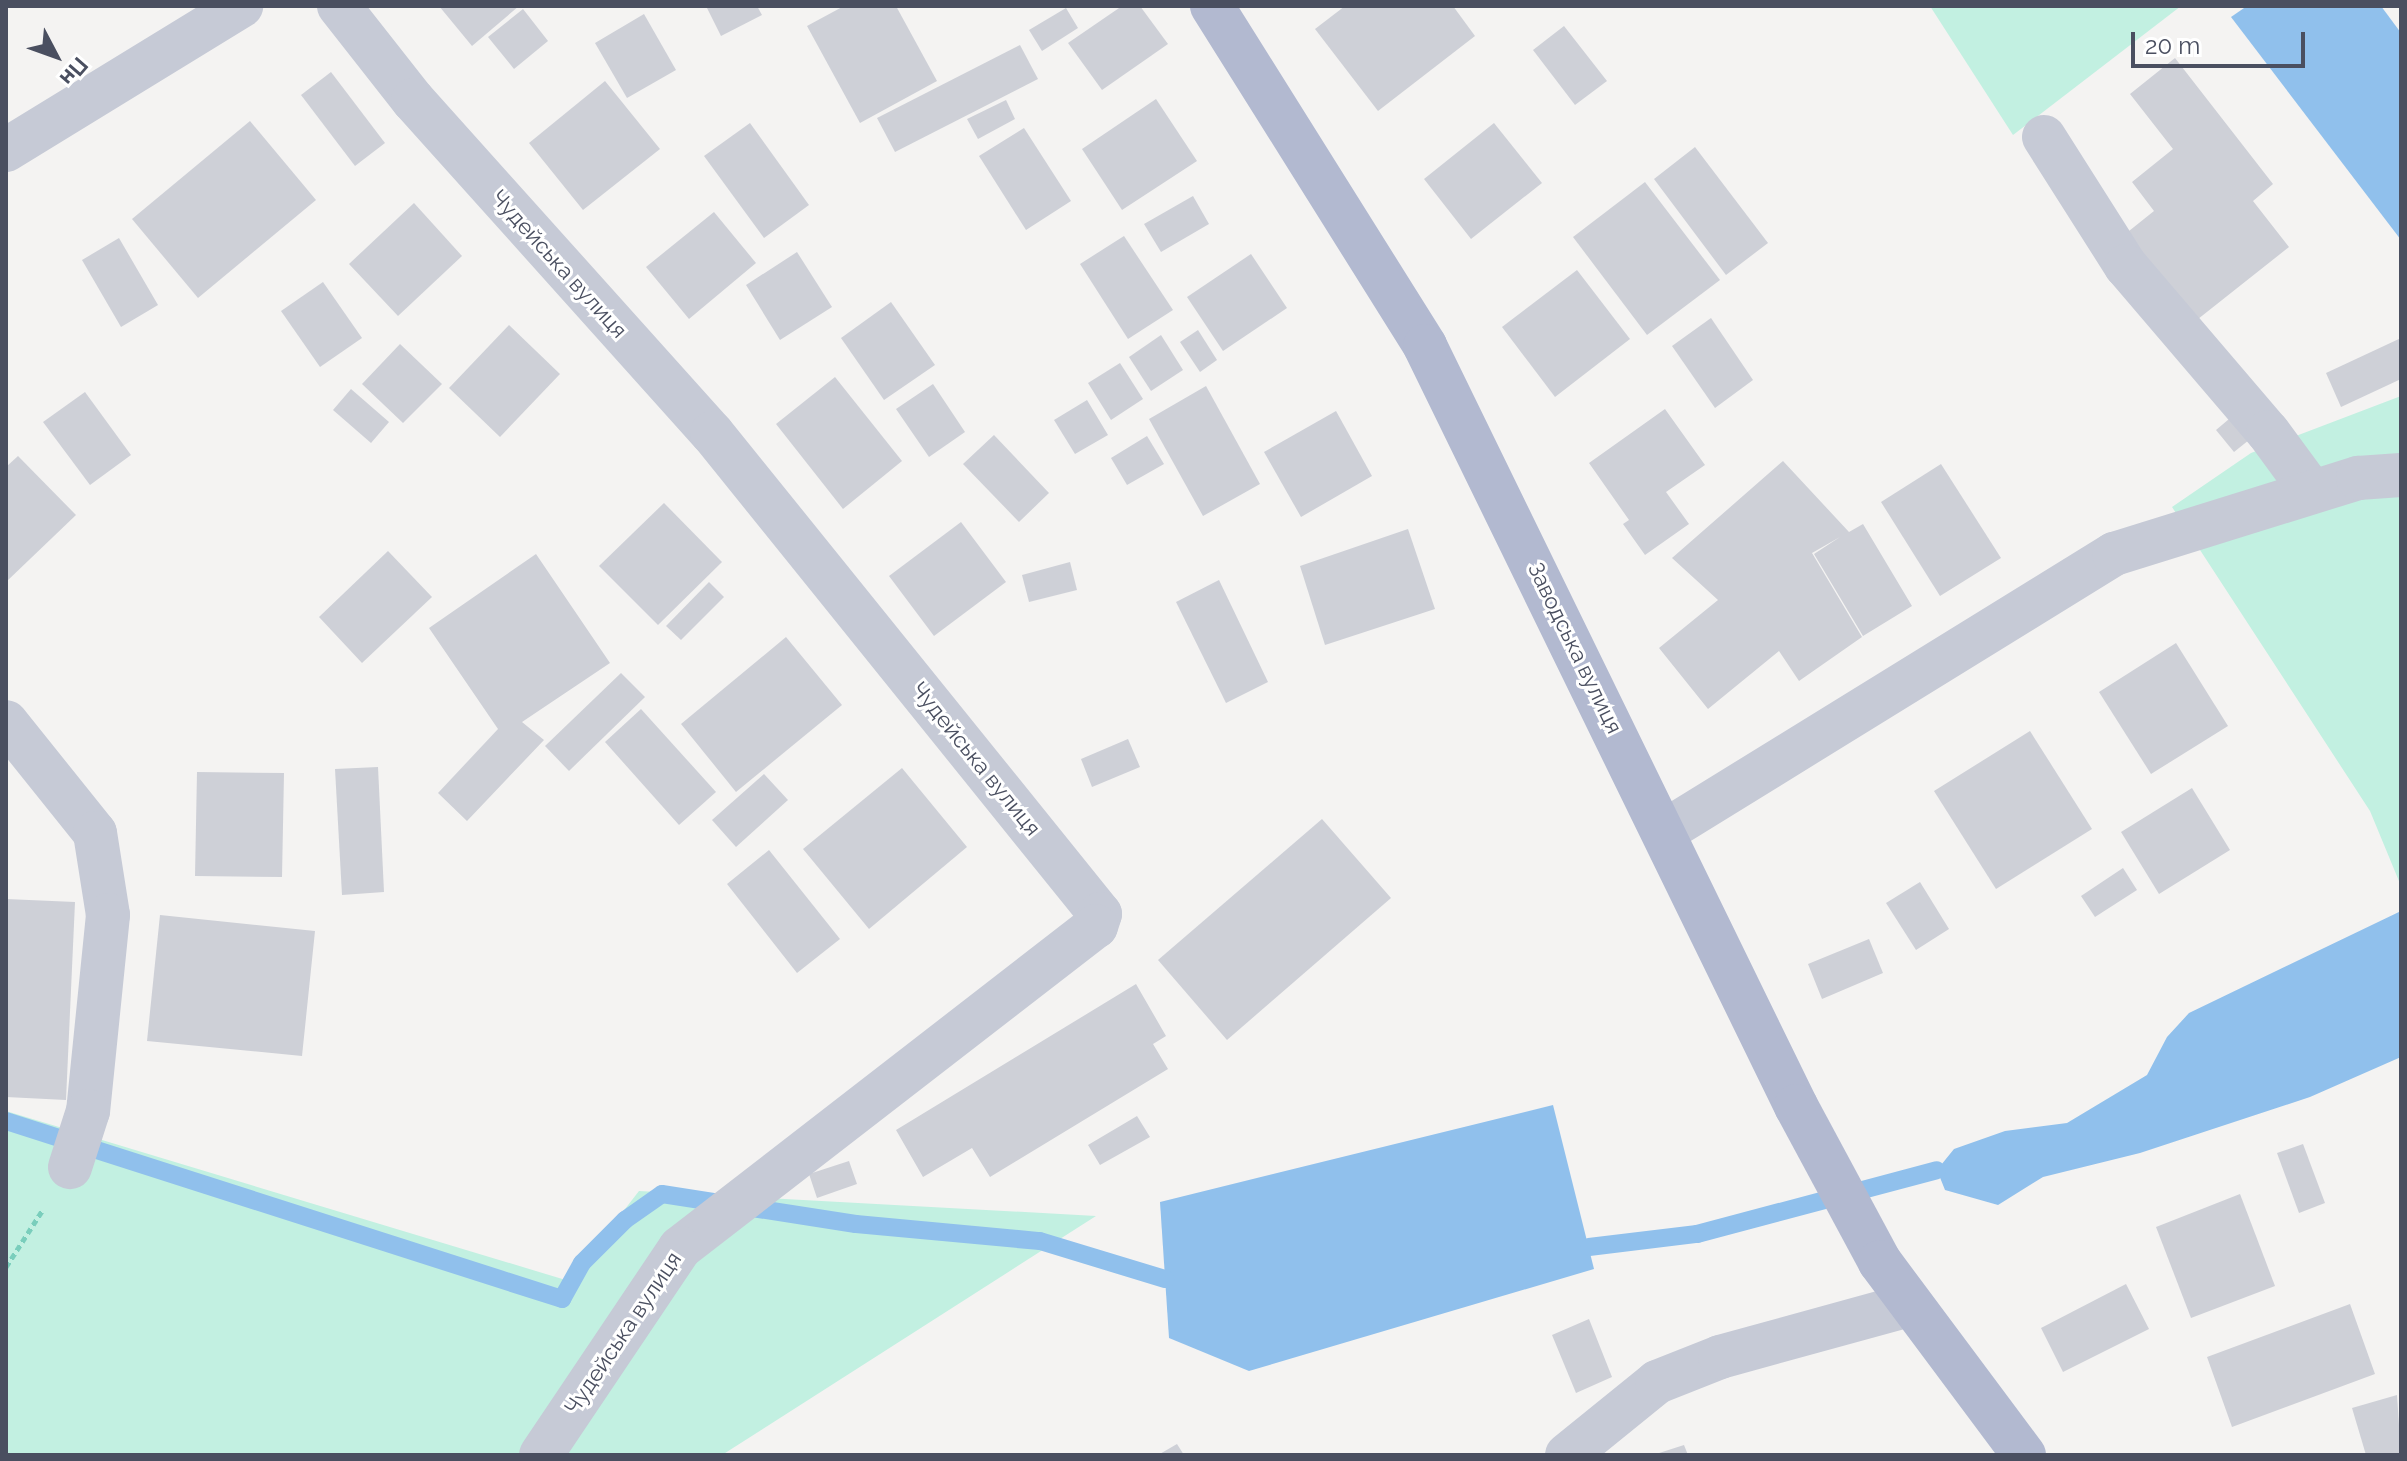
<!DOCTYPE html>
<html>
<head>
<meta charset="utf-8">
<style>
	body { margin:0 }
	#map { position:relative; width:2407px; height:1461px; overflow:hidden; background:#f4f3f2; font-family:Raleway,sans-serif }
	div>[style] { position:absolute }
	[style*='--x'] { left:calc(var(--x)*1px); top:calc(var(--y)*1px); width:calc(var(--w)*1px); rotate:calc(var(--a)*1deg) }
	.green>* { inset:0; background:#c2f0e1 }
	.water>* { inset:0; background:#90c0ec }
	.stream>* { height:18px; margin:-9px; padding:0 9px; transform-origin:9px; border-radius:9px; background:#90c0ec }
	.building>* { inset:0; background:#ced0d7 }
	.path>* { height:5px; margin-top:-2.5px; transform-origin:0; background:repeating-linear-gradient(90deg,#7acebc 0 6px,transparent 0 10px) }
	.minor>* { height:44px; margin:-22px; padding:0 22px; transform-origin:22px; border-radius:22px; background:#c6cad6 }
	.major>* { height:44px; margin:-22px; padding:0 22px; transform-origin:22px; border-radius:22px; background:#b2b9d0 }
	span { translate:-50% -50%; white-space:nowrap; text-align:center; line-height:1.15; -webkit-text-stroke:6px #fff; paint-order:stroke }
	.street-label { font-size:22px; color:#4a4f60 }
	.frame { position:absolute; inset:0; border:8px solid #4a4f60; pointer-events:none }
	.north { position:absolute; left:16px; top:16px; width:80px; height:80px; -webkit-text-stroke:6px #fff; paint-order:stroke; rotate:131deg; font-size:22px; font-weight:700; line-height:32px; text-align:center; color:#4a4f60 }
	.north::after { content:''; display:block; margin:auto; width:28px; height:36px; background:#4a4f60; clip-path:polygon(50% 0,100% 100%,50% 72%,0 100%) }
	.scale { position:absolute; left:2131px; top:32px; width:174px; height:36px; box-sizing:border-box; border:4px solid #4a4f60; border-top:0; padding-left:10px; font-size:24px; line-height:28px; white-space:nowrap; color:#4a4f60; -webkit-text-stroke:6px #fff; paint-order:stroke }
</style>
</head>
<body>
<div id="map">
	<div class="green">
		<i style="clip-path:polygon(1930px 6px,2181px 6px,2013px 135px)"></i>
		<i style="clip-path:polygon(2401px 396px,2401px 886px,2370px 811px,2172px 507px,2251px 453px)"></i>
		<i style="clip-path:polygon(6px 1111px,569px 1281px,639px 1191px,1096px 1216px,722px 1455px,6px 1455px)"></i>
	</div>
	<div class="water">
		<i style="clip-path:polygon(2247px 6px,2381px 6px,2401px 33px,2401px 240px,2231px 17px)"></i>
		<i style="clip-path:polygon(2401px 911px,2401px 1057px,2310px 1097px,2140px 1153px,2043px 1177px,1998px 1205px,1945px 1190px,1937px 1170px,1954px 1149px,2005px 1131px,2067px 1123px,2147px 1075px,2167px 1037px,2189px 1013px)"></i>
		<i style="clip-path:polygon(1553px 1105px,1594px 1269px,1249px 1371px,1169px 1338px,1160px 1202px)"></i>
	</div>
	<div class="stream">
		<i style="--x:6;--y:1121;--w:584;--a:17.75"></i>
		<i style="--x:562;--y:1299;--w:41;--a:-60.9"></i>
		<i style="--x:582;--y:1263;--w:61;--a:-45"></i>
		<i style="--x:625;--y:1220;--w:45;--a:-35.1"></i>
		<i style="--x:662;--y:1194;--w:196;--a:8.8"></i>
		<i style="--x:856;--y:1224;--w:185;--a:5.3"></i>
		<i style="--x:1040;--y:1241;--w:131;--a:16.9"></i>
		<i style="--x:1589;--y:1247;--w:109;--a:-6.9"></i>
		<i style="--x:1697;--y:1234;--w:248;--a:-14.9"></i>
	</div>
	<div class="building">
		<i style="clip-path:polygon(439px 6px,519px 6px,472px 46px)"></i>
		<i style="clip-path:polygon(706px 6px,757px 6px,762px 15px,721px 36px)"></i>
		<i style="clip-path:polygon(844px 6px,896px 6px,937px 81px,860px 123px,807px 26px)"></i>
		<i style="clip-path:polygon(1122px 6px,1140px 6px,1168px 44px,1102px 90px,1068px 43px)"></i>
		<i style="clip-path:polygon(1345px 6px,1453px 6px,1475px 36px,1378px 111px,1315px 29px)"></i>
		<i style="clip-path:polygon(1066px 8px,1078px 28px,1042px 51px,1029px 30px)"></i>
		<i style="clip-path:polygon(523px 9px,548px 41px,514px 69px,488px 37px)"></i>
		<i style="clip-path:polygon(644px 14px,676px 70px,627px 98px,595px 43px)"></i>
		<i style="clip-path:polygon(1564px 26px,1607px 81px,1575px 105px,1533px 50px)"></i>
		<i style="clip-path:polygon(1020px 45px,1038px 79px,895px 152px,877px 118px)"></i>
		<i style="clip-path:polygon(2175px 58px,2273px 184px,2253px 201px,2289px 247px,2193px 323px,2124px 235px,2154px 211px,2132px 182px,2173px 149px,2130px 94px)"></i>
		<i style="clip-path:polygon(331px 72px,385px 143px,355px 166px,301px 95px)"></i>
		<i style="clip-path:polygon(605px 81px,660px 149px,583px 210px,529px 143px)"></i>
		<i style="clip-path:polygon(1156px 99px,1197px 161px,1122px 210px,1082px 149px)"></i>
		<i style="clip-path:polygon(1006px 100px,1015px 119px,978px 139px,967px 119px)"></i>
		<i style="clip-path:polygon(250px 121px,316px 200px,198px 298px,132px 219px)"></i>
		<i style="clip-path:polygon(750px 123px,809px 205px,764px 238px,704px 156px)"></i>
		<i style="clip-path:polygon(1494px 123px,1542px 183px,1471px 239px,1424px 179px)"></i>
		<i style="clip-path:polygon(1024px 128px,1071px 201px,1026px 230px,979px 156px)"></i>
		<i style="clip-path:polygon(1695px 147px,1768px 243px,1726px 275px,1654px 179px)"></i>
		<i style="clip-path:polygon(1645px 182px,1720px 280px,1647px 335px,1573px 237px)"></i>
		<i style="clip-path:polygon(1193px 196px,1209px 224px,1161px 252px,1144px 224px)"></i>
		<i style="clip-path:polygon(414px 203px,462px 256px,398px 316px,349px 264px)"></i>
		<i style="clip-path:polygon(714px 212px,756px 263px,689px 319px,646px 267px)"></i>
		<i style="clip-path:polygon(1124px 236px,1173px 310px,1128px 339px,1080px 264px)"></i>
		<i style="clip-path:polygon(119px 238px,158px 305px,121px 327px,82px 260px)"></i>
		<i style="clip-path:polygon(797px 252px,832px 307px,780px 340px,746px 285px)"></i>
		<i style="clip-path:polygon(1251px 254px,1287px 308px,1223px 351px,1187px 297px)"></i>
		<i style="clip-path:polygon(1577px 270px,1630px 339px,1555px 397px,1502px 327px)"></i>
		<i style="clip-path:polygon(323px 282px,362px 338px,320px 367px,281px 311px)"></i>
		<i style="clip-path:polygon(891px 302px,935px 365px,884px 400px,841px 338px)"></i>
		<i style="clip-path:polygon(1711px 318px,1753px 380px,1715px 408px,1672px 346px)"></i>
		<i style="clip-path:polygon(509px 325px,560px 374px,500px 437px,449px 388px)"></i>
		<i style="clip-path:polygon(1198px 330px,1217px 360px,1200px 372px,1180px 342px)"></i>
		<i style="clip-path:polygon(1161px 335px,1183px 370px,1151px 391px,1129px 357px)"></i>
		<i style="clip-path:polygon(2401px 338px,2401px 379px,2341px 407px,2326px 373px)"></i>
		<i style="clip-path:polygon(400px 344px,442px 384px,403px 423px,362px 384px)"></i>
		<i style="clip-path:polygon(1120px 363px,1143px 399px,1111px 420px,1088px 383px)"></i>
		<i style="clip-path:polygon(835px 377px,902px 461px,843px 509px,776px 424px)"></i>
		<i style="clip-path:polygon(933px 384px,965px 432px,929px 457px,896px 409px)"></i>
		<i style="clip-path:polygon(1206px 386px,1260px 484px,1203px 516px,1149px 419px)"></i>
		<i style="clip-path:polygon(351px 389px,389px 422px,371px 443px,333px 410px)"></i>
		<i style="clip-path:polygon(85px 392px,131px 455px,90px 485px,43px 422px)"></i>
		<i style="clip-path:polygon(1087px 400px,1108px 435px,1075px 454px,1054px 420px)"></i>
		<i style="clip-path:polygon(1665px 409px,1705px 465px,1666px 492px,1689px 524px,1645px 555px,1623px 524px,1629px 520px,1589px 463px)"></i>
		<i style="clip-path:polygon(1336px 411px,1372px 476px,1301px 517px,1264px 452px)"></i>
		<i style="clip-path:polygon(2235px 414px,2254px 436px,2234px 452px,2216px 430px)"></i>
		<i style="clip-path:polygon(994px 435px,1049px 493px,1019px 522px,963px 464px)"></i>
		<i style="clip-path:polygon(1147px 436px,1164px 464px,1127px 485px,1111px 458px)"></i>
		<i style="clip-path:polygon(18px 456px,76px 515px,6px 582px,6px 467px)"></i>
		<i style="clip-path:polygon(1783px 461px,1849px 532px,1863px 524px,1912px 606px,1863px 636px,1814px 554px,1840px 537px,1812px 553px,1862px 637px,1799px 681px,1779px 651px,1708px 709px,1659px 648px,1718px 600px,1672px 558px)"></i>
		<i style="clip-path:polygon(1941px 464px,2001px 558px,1940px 596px,1881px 502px)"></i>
		<i style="clip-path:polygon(664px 503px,722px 562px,658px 625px,599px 566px)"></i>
		<i style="clip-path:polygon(961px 522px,1006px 582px,934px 636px,889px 576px)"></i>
		<i style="clip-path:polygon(1408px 529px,1435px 609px,1325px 645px,1300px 566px)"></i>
		<i style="clip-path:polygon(388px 551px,432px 597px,362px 663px,319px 617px)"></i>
		<i style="clip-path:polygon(536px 554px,610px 663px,522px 722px,544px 740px,467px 821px,438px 793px,498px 729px,429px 628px)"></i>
		<i style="clip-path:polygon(1070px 562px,1077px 590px,1029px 602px,1022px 575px)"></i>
		<i style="clip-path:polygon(1219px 580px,1268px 682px,1226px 703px,1176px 602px)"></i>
		<i style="clip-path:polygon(709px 582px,724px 597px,681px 640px,666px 626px)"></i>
		<i style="clip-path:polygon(786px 637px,842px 705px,736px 792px,681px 724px)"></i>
		<i style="clip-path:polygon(2176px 643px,2228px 726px,2151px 774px,2099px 692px)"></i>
		<i style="clip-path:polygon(621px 673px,645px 697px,569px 771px,545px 746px)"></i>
		<i style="clip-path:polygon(641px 709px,716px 792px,679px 825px,605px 742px)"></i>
		<i style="clip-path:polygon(2030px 731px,2092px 829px,1996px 889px,1934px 791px)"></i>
		<i style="clip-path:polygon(1128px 739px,1140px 767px,1092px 787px,1081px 759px)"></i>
		<i style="clip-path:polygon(378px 767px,384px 892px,342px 895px,335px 769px)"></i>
		<i style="clip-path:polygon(902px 768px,967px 847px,869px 929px,803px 849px)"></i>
		<i style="clip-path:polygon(197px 772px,284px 773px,282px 877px,195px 876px)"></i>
		<i style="clip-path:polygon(764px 774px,788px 800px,736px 847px,712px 820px)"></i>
		<i style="clip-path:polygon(2192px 788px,2230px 850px,2159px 894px,2121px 832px)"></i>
		<i style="clip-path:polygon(1322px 819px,1391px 898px,1227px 1040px,1158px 960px)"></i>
		<i style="clip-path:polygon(769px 850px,840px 939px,797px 973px,727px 884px)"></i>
		<i style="clip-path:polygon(2123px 868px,2137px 890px,2095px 917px,2081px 896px)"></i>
		<i style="clip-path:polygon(1920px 882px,1949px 929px,1916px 950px,1886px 903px)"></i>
		<i style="clip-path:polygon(6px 899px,75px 902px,66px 1100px,6px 1097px)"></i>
		<i style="clip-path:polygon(160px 915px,315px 931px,302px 1056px,147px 1041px)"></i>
		<i style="clip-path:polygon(1869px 939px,1883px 973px,1822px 999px,1808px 964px)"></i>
		<i style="clip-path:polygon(1136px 984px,1166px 1036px,1153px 1044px,1168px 1069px,990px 1177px,972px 1148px,923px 1177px,896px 1130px)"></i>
		<i style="clip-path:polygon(1137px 1116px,1150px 1137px,1100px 1165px,1088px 1145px)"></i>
		<i style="clip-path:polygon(2303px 1144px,2325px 1203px,2299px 1213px,2277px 1153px)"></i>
		<i style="clip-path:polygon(849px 1161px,857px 1184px,817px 1198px,809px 1174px)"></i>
		<i style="clip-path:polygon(2240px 1194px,2275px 1286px,2191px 1318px,2156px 1227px)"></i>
		<i style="clip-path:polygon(2126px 1284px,2149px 1329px,2063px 1372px,2041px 1328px)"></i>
		<i style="clip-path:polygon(2350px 1304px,2375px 1374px,2232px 1427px,2207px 1357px)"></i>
		<i style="clip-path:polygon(1589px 1319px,1612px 1377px,1576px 1393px,1552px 1335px)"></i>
		<i style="clip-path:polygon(2397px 1395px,2401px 1455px,2366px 1455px,2352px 1408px)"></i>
		<i style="clip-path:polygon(1177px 1444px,1184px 1455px,1158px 1455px)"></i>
		<i style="clip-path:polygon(1684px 1445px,1688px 1455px,1656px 1455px,1656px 1454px)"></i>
	</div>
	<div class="path">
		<i style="--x:6;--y:1267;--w:67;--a:-57.3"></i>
	</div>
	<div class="minor">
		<i style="--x:339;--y:6;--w:120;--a:51.8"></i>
		<i style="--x:413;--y:100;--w:448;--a:48.1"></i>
		<i style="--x:712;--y:433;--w:618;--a:51.11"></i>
		<i style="--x:1100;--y:914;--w:13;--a:108"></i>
		<i style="--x:1096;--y:926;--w:526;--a:142.26"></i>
		<i style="--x:680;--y:1248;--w:249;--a:123.9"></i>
		<i style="--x:2044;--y:137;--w:153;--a:57.6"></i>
		<i style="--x:2126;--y:266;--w:218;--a:49.5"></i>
		<i style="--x:2268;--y:432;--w:74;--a:53.7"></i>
		<i style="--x:6;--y:150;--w:276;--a:-31.5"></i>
		<i style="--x:6;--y:722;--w:142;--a:51.3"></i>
		<i style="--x:95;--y:833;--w:83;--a:81"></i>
		<i style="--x:108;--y:915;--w:197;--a:95.8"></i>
		<i style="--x:88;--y:1111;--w:59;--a:107.8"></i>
		<i style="--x:1665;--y:831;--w:528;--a:-31.67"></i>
		<i style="--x:2114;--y:554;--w:256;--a:-17.3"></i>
		<i style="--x:2358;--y:478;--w:43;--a:-4"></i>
		<i style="--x:1567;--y:1455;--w:116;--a:-39"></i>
		<i style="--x:1657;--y:1382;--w:68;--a:-21.6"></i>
		<i style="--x:1720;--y:1357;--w:196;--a:-15.4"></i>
	</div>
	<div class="major">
		<i style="--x:1212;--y:6;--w:401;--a:57.9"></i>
		<i style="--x:1425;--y:346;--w:846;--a:63.98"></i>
		<i style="--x:1796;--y:1106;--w:177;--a:61.7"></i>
		<i style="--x:1880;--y:1262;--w:241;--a:53.3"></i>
	</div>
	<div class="street-label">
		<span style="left:559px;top:264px;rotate:48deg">Чудейська вулиця</span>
		<span style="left:1575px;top:648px;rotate:64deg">Заводська вулиця</span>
		<span style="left:976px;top:759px;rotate:51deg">Чудейська вулиця</span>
		<span style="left:623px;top:1333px;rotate:-56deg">Чудейська вулиця</span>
	</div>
	<div class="frame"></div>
	<div class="north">Пн</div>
	<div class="scale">20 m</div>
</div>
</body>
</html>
